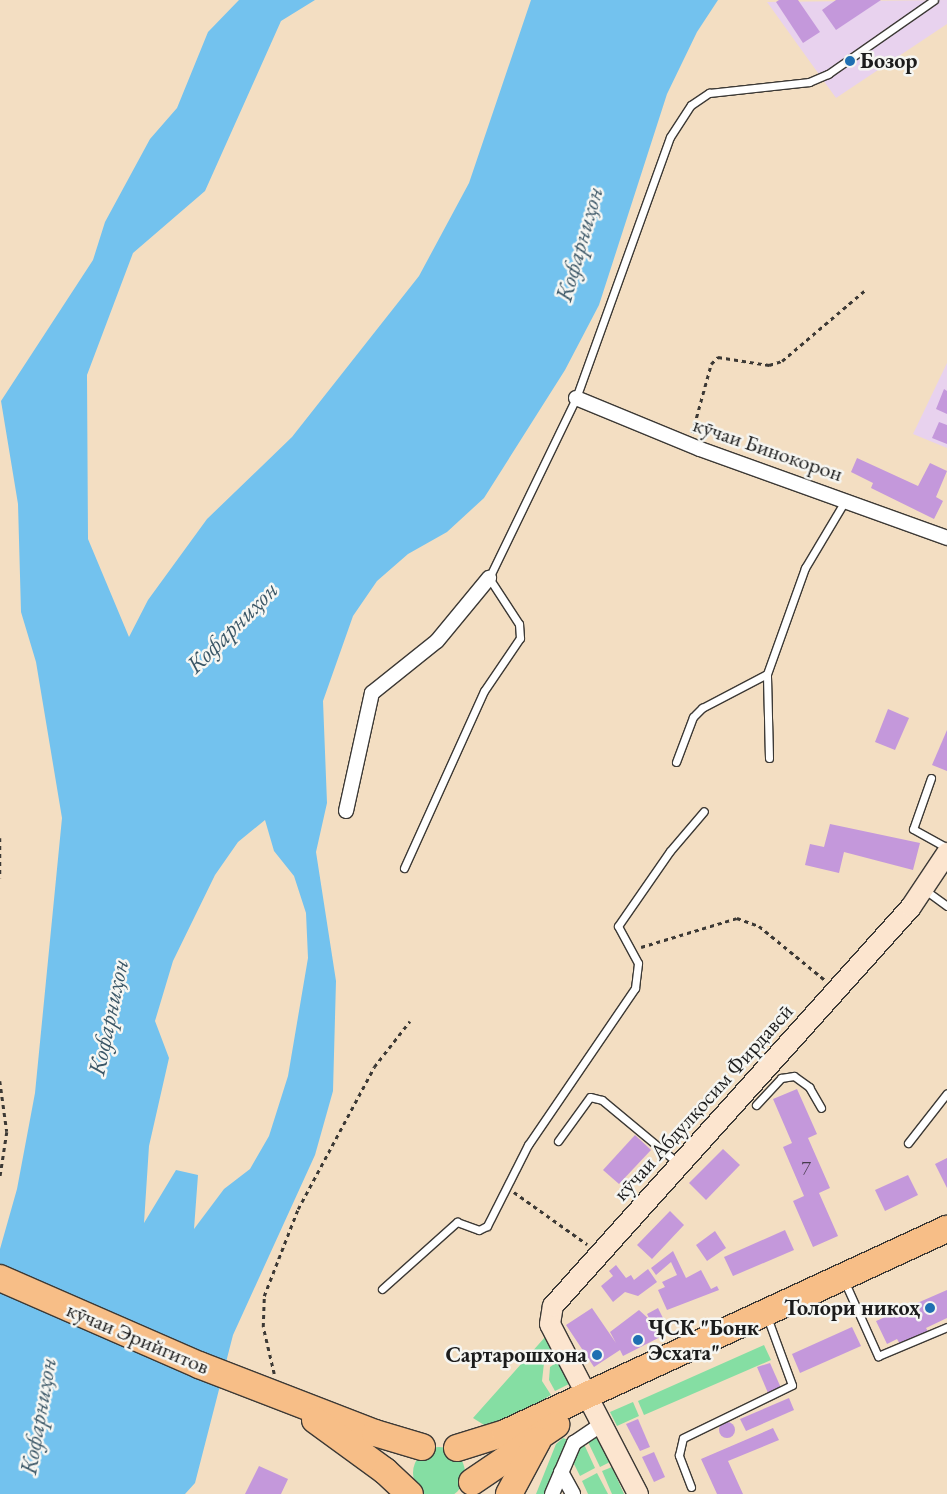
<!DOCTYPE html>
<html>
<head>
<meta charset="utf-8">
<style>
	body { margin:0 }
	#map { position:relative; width:947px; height:1494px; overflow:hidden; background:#f3dec2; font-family:"EB Garamond",serif }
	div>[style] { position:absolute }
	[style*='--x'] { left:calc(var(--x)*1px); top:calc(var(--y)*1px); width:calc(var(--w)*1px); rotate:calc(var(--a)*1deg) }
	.built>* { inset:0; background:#e8d2ee }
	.green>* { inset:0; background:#85dea3 }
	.round { border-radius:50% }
	.water>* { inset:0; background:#73c2ee }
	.building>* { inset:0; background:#c498db }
	.path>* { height:2.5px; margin-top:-1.25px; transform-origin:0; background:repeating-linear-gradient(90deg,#3c3935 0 4px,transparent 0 8px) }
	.roads { filter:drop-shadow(1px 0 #3c3935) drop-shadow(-1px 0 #3c3935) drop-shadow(0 1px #3c3935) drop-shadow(0 -1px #3c3935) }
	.lane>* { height:7px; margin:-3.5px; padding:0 3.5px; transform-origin:3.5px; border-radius:3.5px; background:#fff }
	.street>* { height:14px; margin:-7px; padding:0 7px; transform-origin:7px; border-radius:7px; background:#fff }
	.secondary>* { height:20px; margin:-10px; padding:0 10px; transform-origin:10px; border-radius:10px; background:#fce5cf }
	.highway>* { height:26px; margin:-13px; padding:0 13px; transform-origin:13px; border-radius:13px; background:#f7be87 }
	.dots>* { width:14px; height:14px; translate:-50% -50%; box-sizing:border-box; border:2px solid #f6f6f2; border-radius:50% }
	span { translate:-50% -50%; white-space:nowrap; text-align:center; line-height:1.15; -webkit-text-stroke:5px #f6f6f2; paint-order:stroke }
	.number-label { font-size:20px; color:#463b4c }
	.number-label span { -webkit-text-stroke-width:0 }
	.poi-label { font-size:22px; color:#1c1c1c; font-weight:700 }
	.left { translate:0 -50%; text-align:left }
	.right { translate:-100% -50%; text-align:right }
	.street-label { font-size:22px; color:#1c1c1c }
	.water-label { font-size:24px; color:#3a5666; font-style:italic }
</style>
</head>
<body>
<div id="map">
	<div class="built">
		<i style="clip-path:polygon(947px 0,947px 24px,836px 98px,767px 2px)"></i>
		<i style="clip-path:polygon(947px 363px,947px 448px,913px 434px)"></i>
	</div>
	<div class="green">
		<i style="clip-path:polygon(546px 1336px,557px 1354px,544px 1363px,542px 1381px,551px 1395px,492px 1430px,473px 1418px)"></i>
		<i style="clip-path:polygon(764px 1345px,771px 1360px,644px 1415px,638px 1401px)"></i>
		<i style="clip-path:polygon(560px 1360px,573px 1382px,555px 1391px,549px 1380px,550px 1367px)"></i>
		<i style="clip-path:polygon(633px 1402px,639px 1416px,617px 1426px,610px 1412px)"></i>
		<i style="clip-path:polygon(597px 1435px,610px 1462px,600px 1467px,587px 1440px)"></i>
		<i style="clip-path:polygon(563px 1438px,568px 1440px,547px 1494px,536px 1494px,556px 1444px)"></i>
		<i style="clip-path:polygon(583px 1442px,595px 1468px,580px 1476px,573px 1462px)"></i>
		<i class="round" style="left:413px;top:1447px;width:52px;height:52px"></i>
		<i style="clip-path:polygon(612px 1467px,624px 1494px,612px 1494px,602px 1471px)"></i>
		<i style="clip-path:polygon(597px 1473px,608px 1494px,588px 1494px,582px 1481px)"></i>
	</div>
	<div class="water">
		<i style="clip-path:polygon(evenodd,239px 0,315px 0,281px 21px,205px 191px,133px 253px,87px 375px,88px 539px,129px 637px,148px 600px,207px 519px,292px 437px,419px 276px,469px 183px,531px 0,718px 0,697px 32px,667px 94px,599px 305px,565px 370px,484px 498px,447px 532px,408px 554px,377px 581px,353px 616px,323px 701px,327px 803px,316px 852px,336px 981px,333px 1091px,315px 1155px,233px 1335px,195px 1483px,185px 1494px,0 1494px,0 1249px,17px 1189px,35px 1093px,62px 818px,36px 662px,21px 612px,18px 504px,1px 401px,93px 260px,105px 222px,150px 139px,177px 108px,208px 32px,239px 0,265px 820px,274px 851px,294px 876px,306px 913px,308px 958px,288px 1076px,269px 1136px,250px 1169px,224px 1189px,194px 1229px,198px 1175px,176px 1170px,144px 1223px,149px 1146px,169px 1058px,155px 1021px,173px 961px,215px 875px,238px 842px,265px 820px)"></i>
	</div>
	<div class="building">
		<i style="clip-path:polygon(779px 0,798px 0,820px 32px,803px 43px,776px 2px)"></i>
		<i style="clip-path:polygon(836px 0,881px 0,836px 30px,822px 10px)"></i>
		<i style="clip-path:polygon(944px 389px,947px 391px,947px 414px,936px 409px)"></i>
		<i style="clip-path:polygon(939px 422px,947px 425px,947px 444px,932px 438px)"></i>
		<i style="clip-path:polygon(857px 458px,918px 486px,930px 463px,947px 471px,936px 497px,943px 501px,934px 519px,871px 488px,873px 483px,851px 472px)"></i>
		<i style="clip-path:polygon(888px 709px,909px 718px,895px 750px,875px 742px)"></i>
		<i style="clip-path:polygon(947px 730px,947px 771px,932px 765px)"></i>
		<i style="clip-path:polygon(830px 824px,920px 843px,913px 870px,844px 852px,839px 873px,805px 865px,810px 844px,824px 847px)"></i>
		<i style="clip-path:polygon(797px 1089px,817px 1134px,808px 1138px,830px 1188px,819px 1193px,838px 1236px,813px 1247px,793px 1201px,804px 1196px,783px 1147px,792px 1143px,773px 1099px)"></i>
		<i style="clip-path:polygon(635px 1135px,651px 1150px,619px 1184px,603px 1170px)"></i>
		<i style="clip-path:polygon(723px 1149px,740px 1165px,706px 1200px,689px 1183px)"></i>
		<i style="clip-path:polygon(947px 1158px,947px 1188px,935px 1164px)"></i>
		<i style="clip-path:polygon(908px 1175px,918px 1195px,885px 1211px,875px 1190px)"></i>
		<i style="clip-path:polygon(670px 1211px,684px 1225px,652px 1259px,637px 1245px)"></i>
		<i style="clip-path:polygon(785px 1230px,794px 1250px,733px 1276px,724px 1257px)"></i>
		<i style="clip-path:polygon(715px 1231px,726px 1248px,707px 1261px,696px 1245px)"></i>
		<i style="clip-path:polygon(673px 1251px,686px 1278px,701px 1270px,711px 1289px,717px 1286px,719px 1290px,667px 1310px,658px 1290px,665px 1287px,662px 1282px,677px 1275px,671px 1262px,656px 1275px,651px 1268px)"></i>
		<i style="clip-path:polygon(616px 1265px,626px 1278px,631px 1275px,634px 1280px,648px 1269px,657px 1282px,638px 1296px,625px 1292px,613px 1302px,601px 1286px,613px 1276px,609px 1271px)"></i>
		<i style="clip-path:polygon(947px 1290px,947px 1318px,926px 1328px,929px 1333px,901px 1346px,897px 1339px,887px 1344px,876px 1321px)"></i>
		<i style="clip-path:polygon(592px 1308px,616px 1343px,610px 1332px,639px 1310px,650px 1320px,647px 1314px,658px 1308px,670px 1332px,623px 1356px,620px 1350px,594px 1367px,566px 1325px)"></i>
		<i style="clip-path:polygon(852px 1327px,861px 1346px,800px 1373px,792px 1354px)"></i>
		<i style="clip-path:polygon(770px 1363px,781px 1388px,768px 1393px,757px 1367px)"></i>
		<i style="clip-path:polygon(789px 1398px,794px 1410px,746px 1431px,740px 1419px)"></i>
		<i style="clip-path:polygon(638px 1419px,650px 1447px,640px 1451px,626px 1424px)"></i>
		<i class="round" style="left:719px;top:1422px;width:16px;height:16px"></i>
		<i style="clip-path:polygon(773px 1428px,779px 1440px,728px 1461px,743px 1494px,717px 1494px,701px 1459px)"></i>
		<i style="clip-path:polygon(654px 1452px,665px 1477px,654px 1482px,642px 1457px)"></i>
		<i style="clip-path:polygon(259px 1466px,288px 1479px,281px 1494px,245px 1494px)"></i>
	</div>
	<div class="path">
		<i style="--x:692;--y:433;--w:72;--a:-74.6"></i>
		<i style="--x:711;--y:364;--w:10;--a:-45"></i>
		<i style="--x:718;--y:357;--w:52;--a:8.9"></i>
		<i style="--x:769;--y:365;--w:14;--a:-17"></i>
		<i style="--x:782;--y:361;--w:108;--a:-40.5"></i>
		<i style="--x:0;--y:838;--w:40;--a:90"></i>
		<i style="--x:641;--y:947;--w:100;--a:-16.8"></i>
		<i style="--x:737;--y:918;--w:23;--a:20"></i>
		<i style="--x:759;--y:926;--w:85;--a:39.3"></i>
		<i style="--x:0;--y:1081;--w:51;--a:82.2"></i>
		<i style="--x:7;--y:1132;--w:47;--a:98.7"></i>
		<i style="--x:514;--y:1192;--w:90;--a:35.5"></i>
		<i style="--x:274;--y:1374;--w:48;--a:-103.2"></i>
		<i style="--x:263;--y:1327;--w:31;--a:-88"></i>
		<i style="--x:264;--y:1296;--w:93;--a:-68.7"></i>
		<i style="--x:298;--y:1209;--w:161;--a:-61.8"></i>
		<i style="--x:374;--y:1067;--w:58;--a:-52"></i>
	</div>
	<div class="roads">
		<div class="lane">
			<i style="--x:769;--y:758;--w:84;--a:-91.4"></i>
			<i style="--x:767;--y:674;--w:113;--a:-70.3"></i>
			<i style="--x:805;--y:568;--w:78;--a:-59.2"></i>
			<i style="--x:676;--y:762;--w:48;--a:-69.3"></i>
			<i style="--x:693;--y:717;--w:13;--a:-45"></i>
			<i style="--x:702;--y:708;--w:73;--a:-27.6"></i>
			<i style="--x:931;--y:778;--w:54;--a:109.4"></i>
			<i style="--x:913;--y:829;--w:39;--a:29"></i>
			<i style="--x:404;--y:868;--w:194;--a:-65.7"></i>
			<i style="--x:484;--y:691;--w:64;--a:-55.8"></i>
			<i style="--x:520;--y:638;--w:14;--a:-94"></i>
			<i style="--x:519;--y:624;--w:55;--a:-123.1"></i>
			<i style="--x:489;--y:578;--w:200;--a:-64.2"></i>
			<i style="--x:576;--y:398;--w:277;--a:-70.2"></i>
			<i style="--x:670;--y:137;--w:38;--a:-57"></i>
			<i style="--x:691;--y:105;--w:22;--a:-34"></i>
			<i style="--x:709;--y:93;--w:101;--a:-6.3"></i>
			<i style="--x:809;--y:82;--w:21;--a:-23"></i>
			<i style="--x:828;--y:74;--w:129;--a:-34.9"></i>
			<i style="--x:925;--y:890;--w:27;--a:36"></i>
			<i style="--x:756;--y:1105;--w:37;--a:-47"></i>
			<i style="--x:781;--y:1078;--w:13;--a:-9"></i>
			<i style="--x:794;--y:1076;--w:19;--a:36"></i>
			<i style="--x:809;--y:1087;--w:24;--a:60"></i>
			<i style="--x:558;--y:1141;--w:54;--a:-54"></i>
			<i style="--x:590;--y:1097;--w:12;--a:14"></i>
			<i style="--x:602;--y:1100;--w:100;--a:39.7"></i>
			<i style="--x:908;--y:1143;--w:63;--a:-52"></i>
			<i style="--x:847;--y:1287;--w:76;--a:65.8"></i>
			<i style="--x:878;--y:1356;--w:75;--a:-22.8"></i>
			<i style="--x:382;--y:1289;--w:101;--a:-41.8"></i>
			<i style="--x:457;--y:1222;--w:23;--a:20"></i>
			<i style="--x:479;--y:1230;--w:9;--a:-27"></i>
			<i style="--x:487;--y:1226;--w:91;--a:-63.2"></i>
			<i style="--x:528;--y:1145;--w:190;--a:-55.7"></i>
			<i style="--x:635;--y:988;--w:25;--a:-83"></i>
			<i style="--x:638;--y:963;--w:42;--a:-118.4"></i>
			<i style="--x:618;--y:926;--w:91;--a:-55.3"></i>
			<i style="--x:670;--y:851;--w:52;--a:-49.6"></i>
			<i style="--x:691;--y:1487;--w:34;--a:-111"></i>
			<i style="--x:679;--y:1455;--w:17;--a:-77"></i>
			<i style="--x:683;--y:1438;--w:121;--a:-25.9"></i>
			<i style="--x:792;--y:1385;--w:67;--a:-110.1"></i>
		</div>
		<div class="street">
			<i style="--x:576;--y:398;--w:134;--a:22.4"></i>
			<i style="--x:700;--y:449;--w:263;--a:19.8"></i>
			<i style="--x:346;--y:811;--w:121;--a:-77.6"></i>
			<i style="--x:372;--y:693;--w:83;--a:-38.7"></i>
			<i style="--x:437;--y:641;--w:82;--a:-50.5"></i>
			<i style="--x:561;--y:1472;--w:25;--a:61"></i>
			<i style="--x:552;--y:1494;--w:56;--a:-66.7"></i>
			<i style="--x:574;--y:1443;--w:32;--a:-34"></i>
		</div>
		<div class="secondary">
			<i style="--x:638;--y:1494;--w:191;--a:-117.4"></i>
			<i style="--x:550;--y:1324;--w:18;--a:-81"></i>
			<i style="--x:553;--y:1306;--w:536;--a:-48.1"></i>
			<i style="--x:911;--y:907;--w:65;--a:-56.3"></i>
		</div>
		<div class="highway">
			<i style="--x:0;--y:1278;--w:217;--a:23.6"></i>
			<i style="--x:199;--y:1365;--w:189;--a:21.1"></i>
			<i style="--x:375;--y:1433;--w:49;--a:16.6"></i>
			<i style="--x:315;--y:1420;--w:87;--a:36.1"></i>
			<i style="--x:385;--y:1471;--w:34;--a:43"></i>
			<i style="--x:457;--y:1448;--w:50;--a:-17.4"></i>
			<i style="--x:505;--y:1433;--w:487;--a:-24.8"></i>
			<i style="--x:472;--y:1482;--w:102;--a:-34.2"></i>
			<i style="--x:509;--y:1494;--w:61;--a:-61.8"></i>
		</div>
	</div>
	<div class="dots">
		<i style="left:850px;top:61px;background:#1f6fb2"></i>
		<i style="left:930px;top:1308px;background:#1f6fb2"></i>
		<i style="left:638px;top:1340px;background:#1f6fb2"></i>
		<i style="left:597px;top:1355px;background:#1f6fb2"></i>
	</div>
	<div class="number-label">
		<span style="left:806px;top:1168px">7</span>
	</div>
	<div class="poi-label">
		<span class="left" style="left:860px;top:61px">Бозор</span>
		<span class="right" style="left:920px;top:1308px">Толори никоҳ</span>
		<span class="left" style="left:648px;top:1340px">ҶСК "Бонк<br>Эсхата"</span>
		<span class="right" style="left:587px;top:1355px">Сартарошхона</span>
	</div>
	<div class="street-label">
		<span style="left:768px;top:449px;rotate:19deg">кӯчаи Бинокорон</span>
		<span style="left:703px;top:1102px;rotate:-48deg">кӯчаи Абдулқосим Фирдавсӣ</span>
		<span style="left:138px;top:1338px;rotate:23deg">кӯчаи Эрийгитов</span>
	</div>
	<div class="water-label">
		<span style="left:579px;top:244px;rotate:-74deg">Кофарниҳон</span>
		<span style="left:232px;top:627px;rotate:-45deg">Кофарниҳон</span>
		<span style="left:108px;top:1017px;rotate:-78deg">Кофарниҳон</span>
		<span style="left:38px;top:1416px;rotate:-80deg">Кофарниҳон</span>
	</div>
</div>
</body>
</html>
